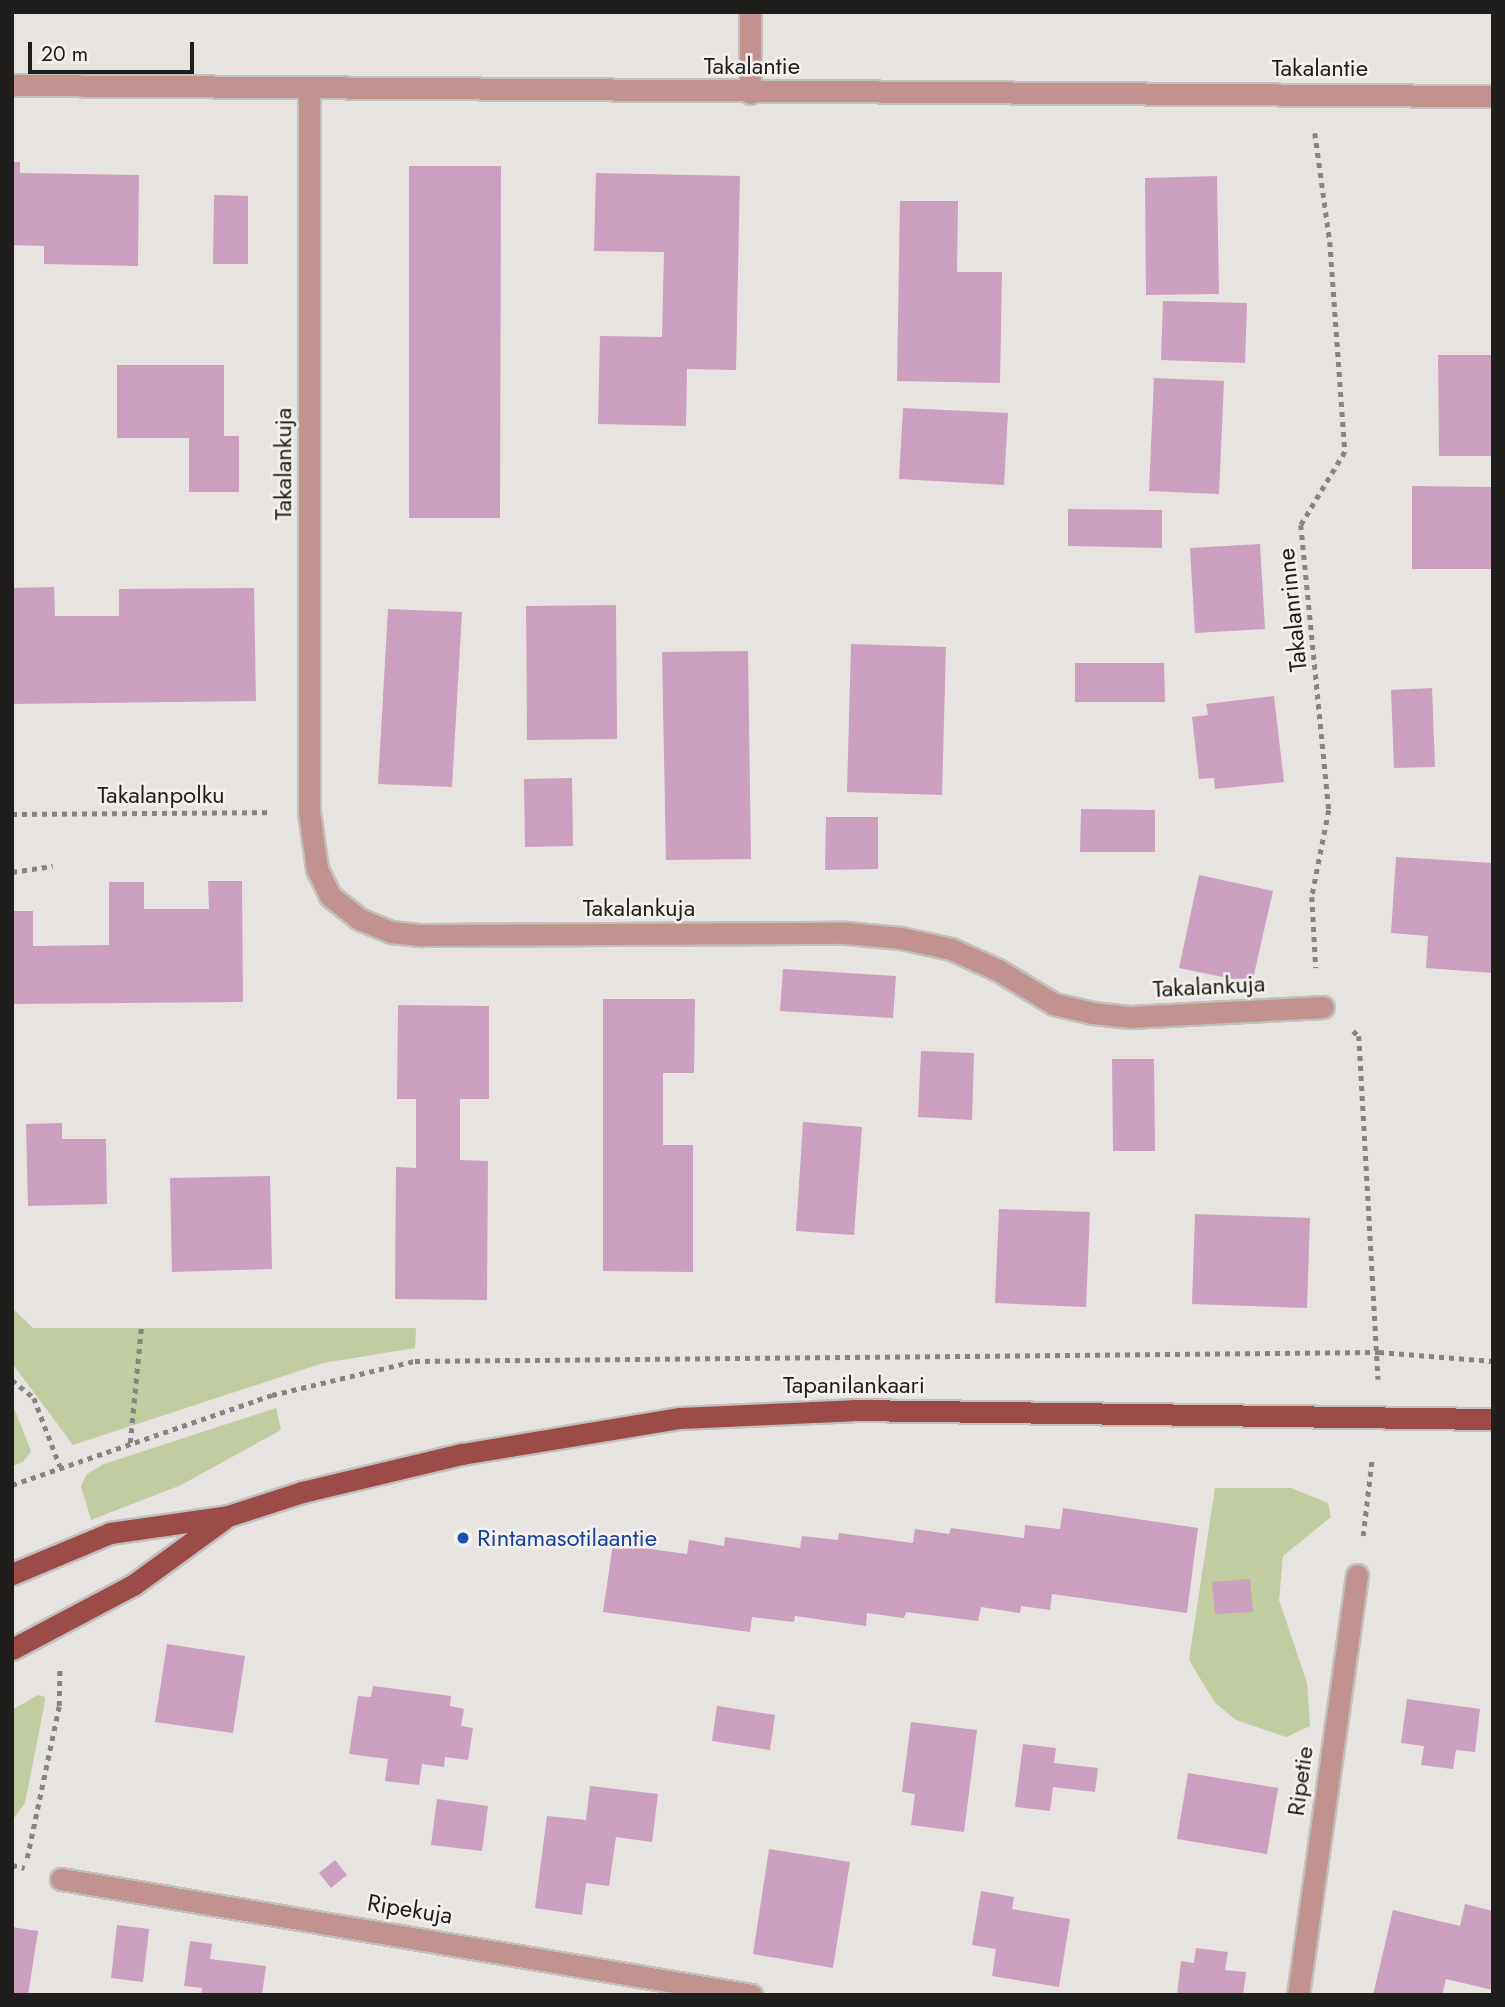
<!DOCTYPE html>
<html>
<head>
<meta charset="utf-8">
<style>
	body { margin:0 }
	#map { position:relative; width:1505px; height:2007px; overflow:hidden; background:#e6e3e1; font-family:Jost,sans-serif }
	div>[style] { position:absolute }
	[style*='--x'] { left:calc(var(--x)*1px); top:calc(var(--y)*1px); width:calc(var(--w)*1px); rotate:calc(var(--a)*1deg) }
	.green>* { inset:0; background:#c1cca1 }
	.building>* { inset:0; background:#cd9fbf }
	.path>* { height:4.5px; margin-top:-2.25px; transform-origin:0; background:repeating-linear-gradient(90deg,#878584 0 5px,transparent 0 10px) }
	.roads { filter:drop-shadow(2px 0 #c2c0be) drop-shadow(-2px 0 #c2c0be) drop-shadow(0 2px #c2c0be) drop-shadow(0 -2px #c2c0be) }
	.minor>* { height:21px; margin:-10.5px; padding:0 10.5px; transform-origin:10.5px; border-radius:10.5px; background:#c1928e }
	.major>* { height:21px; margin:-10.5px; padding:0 10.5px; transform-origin:10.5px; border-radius:10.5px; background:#9c4b47 }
	.dots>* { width:19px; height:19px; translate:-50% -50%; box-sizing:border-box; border:4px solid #f4f0ee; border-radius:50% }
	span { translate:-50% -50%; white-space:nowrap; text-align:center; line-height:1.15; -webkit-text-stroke:5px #f4f0ee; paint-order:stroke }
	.street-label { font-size:24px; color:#1f1e1d }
	.transit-label { font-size:24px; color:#164399 }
	.left { translate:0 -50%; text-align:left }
	.frame { position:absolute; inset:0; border:14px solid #1f1e1d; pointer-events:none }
	.scale { position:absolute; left:28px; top:42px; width:166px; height:32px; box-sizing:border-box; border:4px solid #1f1e1d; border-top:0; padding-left:9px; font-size:21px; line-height:24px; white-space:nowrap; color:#1f1e1d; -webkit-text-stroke:5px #f4f0ee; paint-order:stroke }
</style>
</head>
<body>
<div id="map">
	<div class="green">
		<i style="clip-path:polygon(12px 1308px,33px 1328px,416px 1328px,415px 1348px,323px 1363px,73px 1445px,12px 1363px)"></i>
		<i style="clip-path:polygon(12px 1403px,31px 1451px,23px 1462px,12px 1466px)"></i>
		<i style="clip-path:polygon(276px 1408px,281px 1430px,181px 1485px,91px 1520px,81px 1486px,87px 1474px,104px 1464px)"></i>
		<i style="clip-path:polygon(1215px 1488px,1291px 1488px,1328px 1503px,1331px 1517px,1283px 1556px,1279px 1600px,1307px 1683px,1310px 1726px,1286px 1737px,1236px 1720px,1215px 1703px,1189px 1660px)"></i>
		<i style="clip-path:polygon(38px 1695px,45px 1697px,44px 1707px,25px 1803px,12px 1821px,12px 1710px)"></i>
	</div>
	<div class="building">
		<i style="clip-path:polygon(12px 162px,20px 162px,20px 173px,139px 175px,138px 266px,44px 264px,44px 246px,12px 245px)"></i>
		<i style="clip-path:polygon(409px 166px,501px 166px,500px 518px,409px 518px)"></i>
		<i style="clip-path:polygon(596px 173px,740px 176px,736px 370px,687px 369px,686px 426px,598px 424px,600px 336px,662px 337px,664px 252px,594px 251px)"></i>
		<i style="clip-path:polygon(1217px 176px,1219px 294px,1146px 295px,1145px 178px)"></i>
		<i style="clip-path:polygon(214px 195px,248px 196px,248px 264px,213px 264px)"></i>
		<i style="clip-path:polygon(900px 201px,958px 201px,957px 272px,1002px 272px,1000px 383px,897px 381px)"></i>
		<i style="clip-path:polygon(1163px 301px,1247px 303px,1245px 363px,1161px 360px)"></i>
		<i style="clip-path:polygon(1438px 355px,1493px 355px,1493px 456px,1439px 456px)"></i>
		<i style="clip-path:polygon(117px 365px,224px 365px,224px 436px,239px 436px,239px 492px,189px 492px,189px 438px,117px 438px)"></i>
		<i style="clip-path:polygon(1154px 378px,1224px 381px,1219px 494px,1149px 491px)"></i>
		<i style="clip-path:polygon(903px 408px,1008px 413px,1004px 485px,899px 479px)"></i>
		<i style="clip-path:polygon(1412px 486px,1493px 487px,1493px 569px,1412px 569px)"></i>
		<i style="clip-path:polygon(1068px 509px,1162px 510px,1162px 548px,1068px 546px)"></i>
		<i style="clip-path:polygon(1260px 544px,1265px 629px,1195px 633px,1190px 548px)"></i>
		<i style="clip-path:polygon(54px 587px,55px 616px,119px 616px,119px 589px,254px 588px,256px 701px,12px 704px,12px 588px)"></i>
		<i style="clip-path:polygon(616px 605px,617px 739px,527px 740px,526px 606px)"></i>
		<i style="clip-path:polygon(388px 609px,462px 612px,452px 787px,378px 784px)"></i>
		<i style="clip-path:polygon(851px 644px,946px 647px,942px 795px,847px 792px)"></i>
		<i style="clip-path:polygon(748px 651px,751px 859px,666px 860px,662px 652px)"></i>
		<i style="clip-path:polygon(1075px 663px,1164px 663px,1165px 702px,1075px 702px)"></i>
		<i style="clip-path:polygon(1432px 688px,1435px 767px,1394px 768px,1391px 690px)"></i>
		<i style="clip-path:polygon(1274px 696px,1284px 782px,1215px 789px,1214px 778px,1199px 779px,1192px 717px,1208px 715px,1206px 704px)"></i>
		<i style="clip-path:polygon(572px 778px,573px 846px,525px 847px,524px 779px)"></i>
		<i style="clip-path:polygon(1081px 809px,1155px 810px,1155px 852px,1080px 852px)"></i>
		<i style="clip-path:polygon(826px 817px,878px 817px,878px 869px,825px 870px)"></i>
		<i style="clip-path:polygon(1396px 857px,1493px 863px,1493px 973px,1426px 968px,1428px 936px,1391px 933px)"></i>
		<i style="clip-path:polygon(1199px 875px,1273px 891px,1252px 983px,1179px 968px)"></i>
		<i style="clip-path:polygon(208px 881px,242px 881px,243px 1002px,12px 1004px,12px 911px,33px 911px,33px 946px,109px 945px,109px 882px,144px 882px,144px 909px,209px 909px)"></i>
		<i style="clip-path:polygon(783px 969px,896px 976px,893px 1018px,780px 1011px)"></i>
		<i style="clip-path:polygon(603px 999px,695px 999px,694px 1073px,663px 1073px,663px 1145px,693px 1145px,693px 1272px,603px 1271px)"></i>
		<i style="clip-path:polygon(398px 1005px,489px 1006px,489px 1099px,460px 1099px,460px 1160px,488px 1161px,487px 1300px,395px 1299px,396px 1167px,416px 1168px,416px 1099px,397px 1099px)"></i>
		<i style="clip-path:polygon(921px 1051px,974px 1053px,972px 1120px,918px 1117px)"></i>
		<i style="clip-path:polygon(1112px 1059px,1154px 1059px,1155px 1151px,1113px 1151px)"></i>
		<i style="clip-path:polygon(803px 1122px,862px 1127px,854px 1235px,796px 1231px)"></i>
		<i style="clip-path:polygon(62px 1123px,62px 1139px,106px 1139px,107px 1204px,28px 1206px,26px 1124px)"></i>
		<i style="clip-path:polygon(270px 1176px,272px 1269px,172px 1272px,170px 1178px)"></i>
		<i style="clip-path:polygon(999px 1209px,1090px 1212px,1086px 1307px,995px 1303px)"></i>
		<i style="clip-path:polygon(1195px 1214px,1310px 1218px,1307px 1308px,1192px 1304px)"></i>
		<i style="clip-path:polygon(1063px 1508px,1198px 1528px,1187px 1613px,1052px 1594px,1050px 1610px,1021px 1606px,1020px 1613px,981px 1607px,978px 1621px,906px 1612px,904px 1618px,867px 1613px,866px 1626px,795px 1616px,794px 1622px,752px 1617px,750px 1632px,603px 1612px,613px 1544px,687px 1554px,689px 1540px,724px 1546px,725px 1537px,800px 1548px,802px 1536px,838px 1540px,839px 1533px,913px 1543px,915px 1529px,949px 1534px,951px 1528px,1024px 1538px,1025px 1525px,1060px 1529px)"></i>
		<i style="clip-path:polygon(1250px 1579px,1253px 1612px,1215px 1614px,1212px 1582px)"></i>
		<i style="clip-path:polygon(167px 1644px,245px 1656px,233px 1733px,155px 1722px)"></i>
		<i style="clip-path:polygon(373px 1686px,451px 1696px,450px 1706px,464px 1709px,461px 1726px,473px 1728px,468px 1760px,445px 1757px,444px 1767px,422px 1764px,419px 1785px,385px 1781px,388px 1759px,349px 1754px,358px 1696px,371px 1697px)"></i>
		<i style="clip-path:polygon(1407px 1699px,1480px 1709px,1475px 1752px,1456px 1750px,1453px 1769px,1421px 1765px,1424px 1746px,1401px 1743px)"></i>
		<i style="clip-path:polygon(717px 1706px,775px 1715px,770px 1750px,712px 1741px)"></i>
		<i style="clip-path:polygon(911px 1722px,977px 1730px,964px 1832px,911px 1825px,915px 1794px,902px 1792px)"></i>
		<i style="clip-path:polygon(1023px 1744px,1056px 1748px,1054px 1763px,1098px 1768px,1095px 1792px,1053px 1787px,1050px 1811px,1015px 1807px)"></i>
		<i style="clip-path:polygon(1188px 1773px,1278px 1788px,1267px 1854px,1177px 1839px)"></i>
		<i style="clip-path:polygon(590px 1786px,658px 1794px,652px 1842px,616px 1837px,609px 1886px,586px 1883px,582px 1915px,535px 1908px,547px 1816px,586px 1820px)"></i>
		<i style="clip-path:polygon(437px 1799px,488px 1806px,482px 1851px,431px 1845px)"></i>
		<i style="clip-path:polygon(769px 1849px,850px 1862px,833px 1968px,753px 1954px)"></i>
		<i style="clip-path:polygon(335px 1860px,347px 1875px,331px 1888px,319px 1873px)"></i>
		<i style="clip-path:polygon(981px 1891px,1014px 1897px,1012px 1909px,1070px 1919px,1059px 1987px,992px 1976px,996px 1949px,972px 1945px)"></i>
		<i style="clip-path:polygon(1465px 1904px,1493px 1911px,1493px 1990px,1446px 1979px,1442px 1995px,1373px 1995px,1393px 1910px,1460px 1926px)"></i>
		<i style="clip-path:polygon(117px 1925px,149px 1929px,143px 1982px,111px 1978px)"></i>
		<i style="clip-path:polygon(12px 1927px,38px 1931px,28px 1995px,12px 1995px)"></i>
		<i style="clip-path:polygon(190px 1941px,212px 1944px,210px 1959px,266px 1966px,262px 1995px,201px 1995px,202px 1988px,184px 1986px)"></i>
		<i style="clip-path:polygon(1196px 1948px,1228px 1952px,1225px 1970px,1246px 1972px,1243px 1995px,1177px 1995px,1181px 1961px,1194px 1963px)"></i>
	</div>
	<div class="path">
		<i style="--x:1315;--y:133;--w:110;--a:82.2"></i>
		<i style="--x:1330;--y:242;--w:211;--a:85.9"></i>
		<i style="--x:1345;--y:452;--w:85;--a:121.1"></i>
		<i style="--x:1301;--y:525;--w:286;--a:84.4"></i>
		<i style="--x:1329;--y:810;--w:89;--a:101.1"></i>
		<i style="--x:1312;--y:897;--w:71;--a:86.8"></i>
		<i style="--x:12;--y:814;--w:258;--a:-0.4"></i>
		<i style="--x:12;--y:872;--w:41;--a:-8.3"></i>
		<i style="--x:1353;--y:1031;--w:8;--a:40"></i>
		<i style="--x:1359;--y:1036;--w:344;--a:86.8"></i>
		<i style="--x:12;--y:1380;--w:28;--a:39"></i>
		<i style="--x:34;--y:1398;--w:73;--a:69.1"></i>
		<i style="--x:130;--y:1443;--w:116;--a:-84.5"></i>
		<i style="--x:12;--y:1485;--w:275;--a:-19.1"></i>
		<i style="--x:272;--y:1395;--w:147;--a:-13.4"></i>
		<i style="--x:415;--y:1361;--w:964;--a:-0.53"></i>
		<i style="--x:1379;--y:1352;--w:114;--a:4.5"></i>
		<i style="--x:1363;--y:1536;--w:79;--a:-83.4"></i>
		<i style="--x:27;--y:1858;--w:155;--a:-78.1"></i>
		<i style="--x:59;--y:1706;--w:39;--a:-89"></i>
		<i style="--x:12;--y:1865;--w:13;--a:13"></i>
	</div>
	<div class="roads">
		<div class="minor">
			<i style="--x:12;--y:85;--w:1481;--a:0.43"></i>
			<i style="--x:309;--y:90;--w:722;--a:90"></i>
			<i style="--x:309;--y:812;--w:58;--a:82"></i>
			<i style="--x:317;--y:869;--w:30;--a:64"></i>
			<i style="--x:330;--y:896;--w:37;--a:38"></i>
			<i style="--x:359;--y:919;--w:35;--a:22"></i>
			<i style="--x:391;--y:932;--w:31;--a:6"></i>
			<i style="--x:422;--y:935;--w:424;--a:-0.3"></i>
			<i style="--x:846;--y:933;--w:55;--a:5.2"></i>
			<i style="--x:901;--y:938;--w:51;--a:12.4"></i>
			<i style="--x:951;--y:949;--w:51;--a:24.1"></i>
			<i style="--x:998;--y:970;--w:66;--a:31.3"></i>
			<i style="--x:1054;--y:1004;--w:39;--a:13"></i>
			<i style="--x:1092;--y:1013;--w:39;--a:6"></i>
			<i style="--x:1131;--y:1017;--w:192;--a:-3"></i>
			<i style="--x:750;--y:93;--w:81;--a:-90"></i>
			<i style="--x:61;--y:1879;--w:700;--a:9.54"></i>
			<i style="--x:1298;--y:1995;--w:424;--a:-82"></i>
		</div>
		<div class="major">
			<i style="--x:12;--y:1574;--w:106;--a:-22.7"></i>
			<i style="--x:110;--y:1533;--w:119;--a:-8.2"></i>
			<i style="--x:228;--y:1516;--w:78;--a:-18"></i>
			<i style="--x:302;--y:1492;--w:164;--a:-13.4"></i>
			<i style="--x:462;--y:1454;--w:221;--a:-9.4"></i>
			<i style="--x:680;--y:1418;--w:173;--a:-2.6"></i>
			<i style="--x:853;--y:1410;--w:640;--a:0.81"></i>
			<i style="--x:12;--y:1649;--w:137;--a:-27.9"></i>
			<i style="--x:133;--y:1585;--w:112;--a:-36"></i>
		</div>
	</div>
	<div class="dots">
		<i style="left:463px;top:1538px;background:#1a4fb4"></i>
	</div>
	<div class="street-label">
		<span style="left:752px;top:66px">Takalantie</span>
		<span style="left:1320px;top:68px">Takalantie</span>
		<span style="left:283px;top:464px;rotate:-90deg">Takalankuja</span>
		<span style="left:1292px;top:610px;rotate:-96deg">Takalanrinne</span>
		<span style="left:161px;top:795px">Takalanpolku</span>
		<span style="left:639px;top:908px">Takalankuja</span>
		<span style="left:1209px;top:986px;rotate:-3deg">Takalankuja</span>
		<span style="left:854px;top:1385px">Tapanilankaari</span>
		<span style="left:1300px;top:1781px;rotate:-82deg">Ripetie</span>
		<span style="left:410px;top:1909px;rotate:9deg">Ripekuja</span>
	</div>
	<div class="transit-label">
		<span class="left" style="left:477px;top:1538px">Rintamasotilaantie</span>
	</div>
	<div class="frame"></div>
	<div class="scale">20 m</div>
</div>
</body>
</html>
